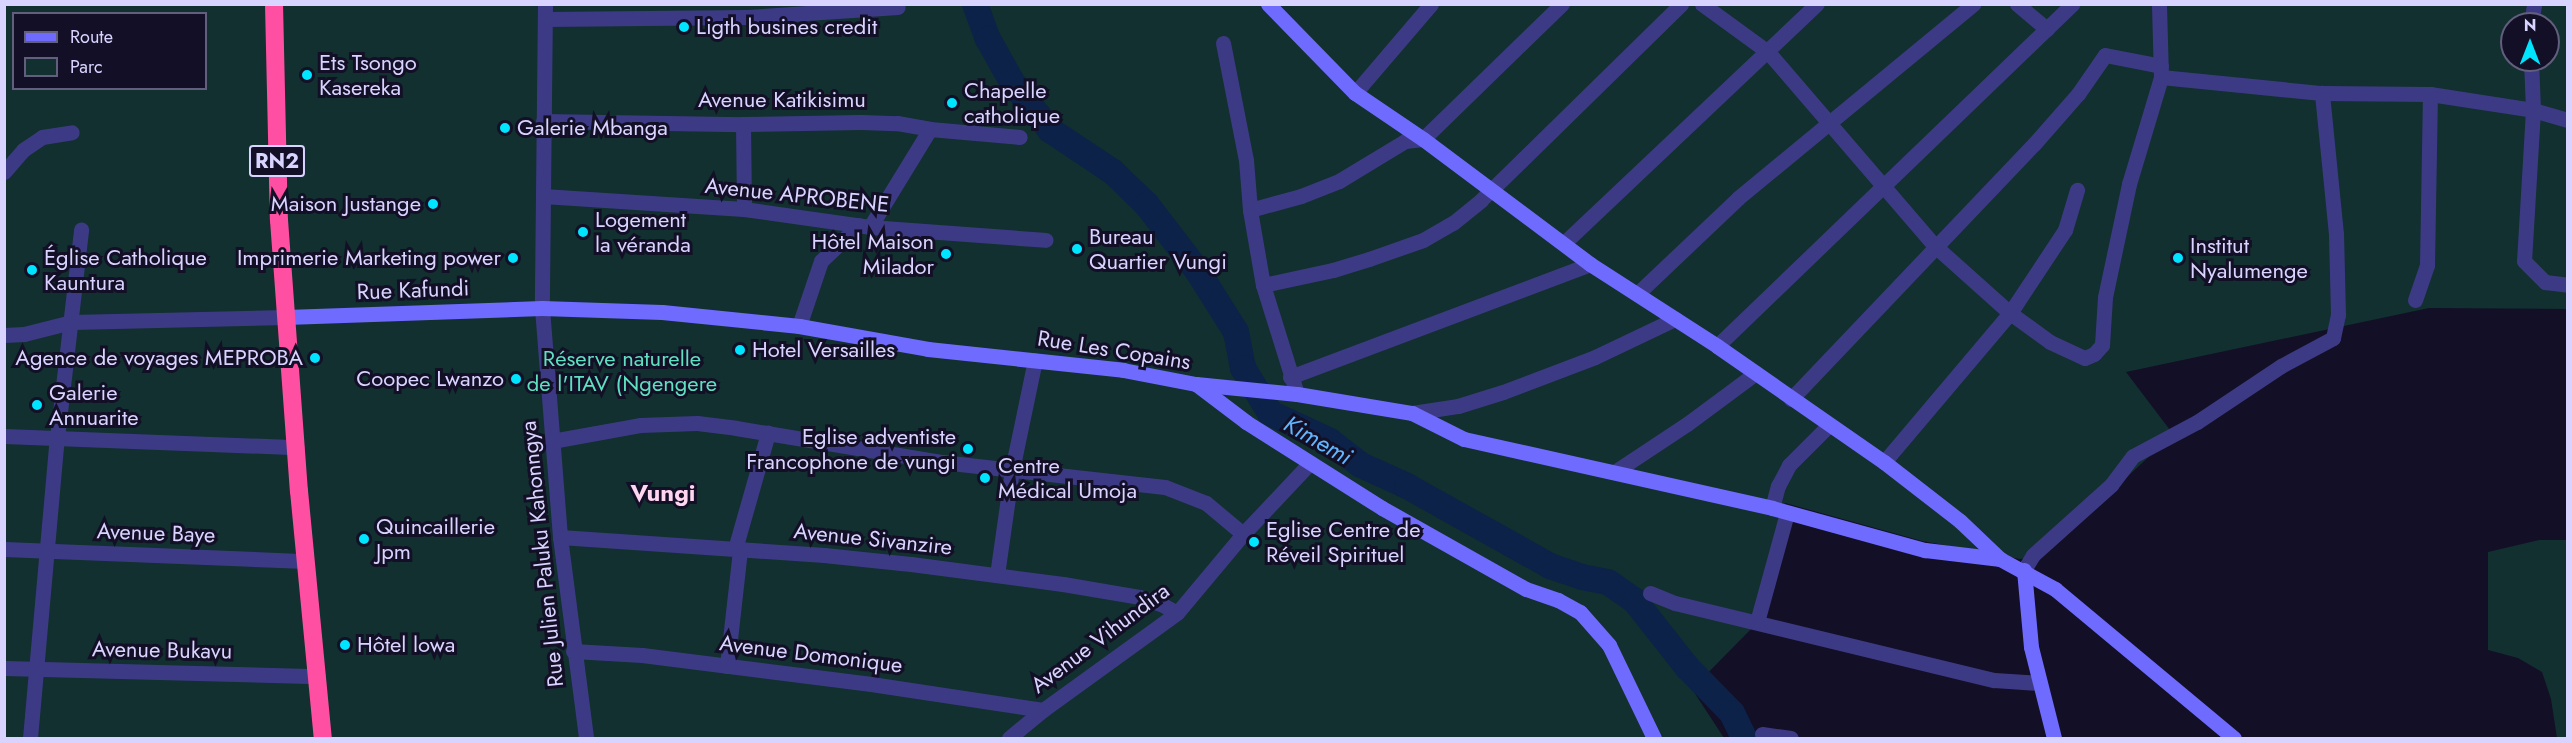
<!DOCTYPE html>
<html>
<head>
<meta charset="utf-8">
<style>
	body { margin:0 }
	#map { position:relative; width:2572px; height:743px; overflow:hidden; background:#130f26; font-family:Jost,sans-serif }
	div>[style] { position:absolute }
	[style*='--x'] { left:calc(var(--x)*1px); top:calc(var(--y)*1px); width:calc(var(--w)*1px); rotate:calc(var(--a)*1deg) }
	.green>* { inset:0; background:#12302f }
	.river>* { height:26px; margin:-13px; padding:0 13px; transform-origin:13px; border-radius:13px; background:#0c2248 }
	.street>* { height:15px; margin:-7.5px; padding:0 7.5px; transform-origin:7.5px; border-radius:7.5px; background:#3d3a85 }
	.secondary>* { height:15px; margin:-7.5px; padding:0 7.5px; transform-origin:7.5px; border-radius:7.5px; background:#6f6bff }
	.highway>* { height:18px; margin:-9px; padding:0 9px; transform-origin:9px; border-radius:9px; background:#ff4fa3 }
	.dots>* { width:16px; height:16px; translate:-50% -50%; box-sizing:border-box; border:3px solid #130f26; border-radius:50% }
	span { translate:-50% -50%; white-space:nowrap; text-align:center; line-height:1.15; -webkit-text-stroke:6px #130f26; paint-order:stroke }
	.shield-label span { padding:2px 4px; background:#130f26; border:2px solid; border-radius:4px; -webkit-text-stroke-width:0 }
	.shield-label { font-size:21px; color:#d9d4ff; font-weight:700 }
	.poi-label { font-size:22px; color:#d9d4ff }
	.left { translate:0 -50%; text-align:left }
	.right { translate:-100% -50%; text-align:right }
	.street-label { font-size:22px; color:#d9d4ff }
	.park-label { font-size:22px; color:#5fe0c0 }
	.water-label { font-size:24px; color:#62b6ff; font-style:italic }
	.neighbourhood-label { font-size:24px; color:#ffd6f0; font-weight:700 }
	.frame { position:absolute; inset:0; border:6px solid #d9d4ff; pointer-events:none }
	.legend { position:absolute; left:12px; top:12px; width:195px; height:78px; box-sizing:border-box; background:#130f26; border:2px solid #625e7d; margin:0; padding:8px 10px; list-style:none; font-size:18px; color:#d9d4ff }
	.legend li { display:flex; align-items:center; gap:12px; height:30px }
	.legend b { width:30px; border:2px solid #625e7d }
	.north { position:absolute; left:2500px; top:12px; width:60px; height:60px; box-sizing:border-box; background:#130f26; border:2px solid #625e7d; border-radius:50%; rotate:0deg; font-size:16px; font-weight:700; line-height:24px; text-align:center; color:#d9d4ff }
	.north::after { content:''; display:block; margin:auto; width:21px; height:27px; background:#00e5ff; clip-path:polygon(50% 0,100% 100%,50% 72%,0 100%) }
</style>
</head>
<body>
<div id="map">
	<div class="green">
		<i style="clip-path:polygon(evenodd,4px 5px,2567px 5px,2567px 309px,2429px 308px,2126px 372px,2173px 434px,2044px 555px,2020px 559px,1922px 541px,1785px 503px,1756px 624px,1692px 689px,1724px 738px,5px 738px,4px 5px,14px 14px,206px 14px,206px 88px,14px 88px,14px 14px,4px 5px,2512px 24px,2548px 24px,2548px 60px,2512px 60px,2512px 24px)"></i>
		<i style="clip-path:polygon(2539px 540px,2567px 540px,2567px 738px,2557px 738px,2551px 699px,2542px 672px,2518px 658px,2488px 650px,2488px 552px)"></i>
	</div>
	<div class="river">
		<i style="--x:975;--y:4;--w:37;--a:70"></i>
		<i style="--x:988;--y:39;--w:49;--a:60.8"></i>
		<i style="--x:1012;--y:82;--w:61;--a:51.6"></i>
		<i style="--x:1050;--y:130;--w:76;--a:33.7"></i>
		<i style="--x:1113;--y:172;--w:47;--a:44.1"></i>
		<i style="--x:1147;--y:205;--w:82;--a:52.4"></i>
		<i style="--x:1197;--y:270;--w:73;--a:57.8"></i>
		<i style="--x:1236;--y:332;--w:37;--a:79"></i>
		<i style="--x:1243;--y:368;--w:52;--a:59"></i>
		<i style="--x:1270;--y:413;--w:66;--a:25"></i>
		<i style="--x:1330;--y:441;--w:39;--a:38"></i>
		<i style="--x:1361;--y:465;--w:51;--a:24.5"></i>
		<i style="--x:1407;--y:486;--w:164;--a:29.2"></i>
		<i style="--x:1550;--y:566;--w:34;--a:19"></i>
		<i style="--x:1582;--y:577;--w:26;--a:11"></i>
		<i style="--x:1608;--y:582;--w:33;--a:35"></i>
		<i style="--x:1635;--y:601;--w:84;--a:51.8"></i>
		<i style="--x:1687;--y:667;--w:64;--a:45.6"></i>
		<i style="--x:1732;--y:713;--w:28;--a:64"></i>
	</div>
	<div class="street">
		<i style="--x:545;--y:4;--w:304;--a:90.6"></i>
		<i style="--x:542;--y:308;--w:230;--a:85.5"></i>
		<i style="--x:560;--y:537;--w:203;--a:82.6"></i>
		<i style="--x:1702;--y:4;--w:82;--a:36"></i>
		<i style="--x:1768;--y:52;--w:256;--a:49.3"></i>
		<i style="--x:1935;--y:246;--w:101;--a:41.8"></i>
		<i style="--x:2010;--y:313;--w:49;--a:35.9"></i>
		<i style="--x:2050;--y:342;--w:38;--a:25"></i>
		<i style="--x:2085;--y:358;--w:10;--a:-24"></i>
		<i style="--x:2094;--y:354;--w:12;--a:-48"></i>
		<i style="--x:2102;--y:345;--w:48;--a:-86.4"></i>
		<i style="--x:2105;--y:297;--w:116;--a:-78"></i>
		<i style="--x:2129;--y:184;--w:112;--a:-73.3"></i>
		<i style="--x:2161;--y:77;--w:73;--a:-91.6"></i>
		<i style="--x:2017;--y:4;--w:39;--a:40"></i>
		<i style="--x:545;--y:19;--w:202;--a:-0.6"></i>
		<i style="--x:747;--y:17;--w:151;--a:-3.8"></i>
		<i style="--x:2531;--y:24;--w:20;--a:-81"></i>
		<i style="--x:1223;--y:43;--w:119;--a:78.9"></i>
		<i style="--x:1246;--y:160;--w:50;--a:85.4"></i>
		<i style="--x:1250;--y:210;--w:76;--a:80.2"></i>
		<i style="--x:1263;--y:285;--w:114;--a:72.7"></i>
		<i style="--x:2531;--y:60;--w:50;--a:87.7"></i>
		<i style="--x:2533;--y:110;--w:151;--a:93.4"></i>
		<i style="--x:2524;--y:261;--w:30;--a:45"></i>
		<i style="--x:2545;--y:282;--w:23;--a:7"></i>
		<i style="--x:2161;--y:77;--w:162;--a:5.7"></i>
		<i style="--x:2322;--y:93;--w:108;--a:0.5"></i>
		<i style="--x:2430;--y:94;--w:104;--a:8.8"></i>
		<i style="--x:2533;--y:110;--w:36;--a:16"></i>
		<i style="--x:1355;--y:93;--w:117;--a:-49.5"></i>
		<i style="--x:543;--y:121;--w:200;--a:0.9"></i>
		<i style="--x:743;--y:124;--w:118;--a:-1"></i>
		<i style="--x:861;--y:122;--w:36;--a:2"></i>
		<i style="--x:897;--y:123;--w:34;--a:10"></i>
		<i style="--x:930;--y:129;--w:90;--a:5.1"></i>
		<i style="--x:743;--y:124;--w:85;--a:89.3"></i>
		<i style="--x:4;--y:172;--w:29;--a:-49"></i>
		<i style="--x:23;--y:150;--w:23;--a:-34"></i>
		<i style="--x:42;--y:137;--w:30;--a:-9"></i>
		<i style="--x:543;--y:196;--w:201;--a:3.7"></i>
		<i style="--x:744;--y:209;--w:127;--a:8.1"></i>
		<i style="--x:870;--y:227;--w:176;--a:4.2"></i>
		<i style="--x:1250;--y:210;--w:53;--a:-15.4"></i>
		<i style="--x:1301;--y:196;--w:41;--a:-21.5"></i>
		<i style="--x:1339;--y:181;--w:77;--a:-31.2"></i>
		<i style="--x:1405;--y:141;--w:18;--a:-6"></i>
		<i style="--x:1423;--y:139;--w:194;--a:-44.2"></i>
		<i style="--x:870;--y:227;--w:115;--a:-58.5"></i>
		<i style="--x:1564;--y:243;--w:348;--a:-43.4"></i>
		<i style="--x:1263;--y:285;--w:72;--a:-12.1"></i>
		<i style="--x:1333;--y:270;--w:38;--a:-17"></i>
		<i style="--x:1369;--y:259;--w:57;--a:-19.4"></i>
		<i style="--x:1423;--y:240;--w:34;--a:-30"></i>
		<i style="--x:1453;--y:223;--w:36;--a:-39"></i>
		<i style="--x:1481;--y:200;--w:280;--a:-44.4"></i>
		<i style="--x:1637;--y:294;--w:139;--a:-43.5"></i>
		<i style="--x:1738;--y:198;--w:305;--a:-39.5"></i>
		<i style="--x:2415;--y:300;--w:37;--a:-71"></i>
		<i style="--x:2427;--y:265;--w:171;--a:-89"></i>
		<i style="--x:799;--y:326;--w:69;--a:-71.3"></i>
		<i style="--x:821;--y:261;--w:52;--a:-43.5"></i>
		<i style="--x:4;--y:335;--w:20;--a:-3"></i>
		<i style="--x:24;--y:334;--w:49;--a:-14.3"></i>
		<i style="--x:71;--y:322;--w:215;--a:-1.3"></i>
		<i style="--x:1717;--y:346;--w:493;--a:-43.9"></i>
		<i style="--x:1290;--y:377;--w:321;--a:-20.6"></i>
		<i style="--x:1791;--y:399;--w:352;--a:-46.4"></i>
		<i style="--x:2034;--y:144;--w:67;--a:-48.7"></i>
		<i style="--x:2078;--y:94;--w:47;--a:-55.3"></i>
		<i style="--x:2105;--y:55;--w:57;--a:11.1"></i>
		<i style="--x:1412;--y:413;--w:47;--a:-8.7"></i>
		<i style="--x:1458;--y:406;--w:47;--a:-17.3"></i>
		<i style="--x:1503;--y:392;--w:98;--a:-20.8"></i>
		<i style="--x:1595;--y:357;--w:89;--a:-25.4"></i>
		<i style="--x:4;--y:436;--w:293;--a:2.2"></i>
		<i style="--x:552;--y:441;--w:89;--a:-10.3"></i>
		<i style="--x:640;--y:425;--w:57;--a:-2"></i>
		<i style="--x:697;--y:423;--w:39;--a:7"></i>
		<i style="--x:736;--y:428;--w:209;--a:9.4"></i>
		<i style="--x:942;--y:462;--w:224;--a:6.4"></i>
		<i style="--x:1165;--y:487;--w:44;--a:21.3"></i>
		<i style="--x:1206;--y:503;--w:48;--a:40"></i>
		<i style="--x:1884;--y:462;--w:195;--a:-49.8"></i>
		<i style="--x:2010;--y:313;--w:100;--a:-56.5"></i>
		<i style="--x:2065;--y:230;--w:42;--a:-73.3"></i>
		<i style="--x:1616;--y:471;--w:85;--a:-33.5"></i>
		<i style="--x:1687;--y:424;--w:86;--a:-36.5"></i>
		<i style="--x:1772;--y:508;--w:23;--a:-75"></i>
		<i style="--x:1778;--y:486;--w:24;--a:-62"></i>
		<i style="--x:1789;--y:465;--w:57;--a:-45"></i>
		<i style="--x:560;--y:537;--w:265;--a:3.9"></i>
		<i style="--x:824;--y:555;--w:87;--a:5.9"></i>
		<i style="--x:911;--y:564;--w:153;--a:7.5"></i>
		<i style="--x:1063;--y:584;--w:77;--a:9.7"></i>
		<i style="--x:1139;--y:597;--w:23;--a:18"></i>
		<i style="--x:1161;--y:604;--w:18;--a:29"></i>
		<i style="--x:4;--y:549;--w:302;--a:2.3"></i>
		<i style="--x:735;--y:549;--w:121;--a:-74.1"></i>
		<i style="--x:2024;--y:570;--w:17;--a:-59"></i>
		<i style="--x:2033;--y:555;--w:105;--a:-41.9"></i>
		<i style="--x:2111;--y:485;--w:36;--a:-53"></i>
		<i style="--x:2133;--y:456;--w:72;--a:-28"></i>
		<i style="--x:2197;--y:422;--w:101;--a:-33.7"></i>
		<i style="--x:2281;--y:366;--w:59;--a:-28.3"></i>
		<i style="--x:2333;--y:338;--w:24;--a:-78"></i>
		<i style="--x:2338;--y:315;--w:81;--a:-91.4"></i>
		<i style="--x:2336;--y:234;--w:142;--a:-95.7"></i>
		<i style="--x:997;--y:575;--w:106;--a:-81.9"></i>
		<i style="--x:1012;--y:470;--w:112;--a:-78.2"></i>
		<i style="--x:1650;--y:593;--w:27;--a:22"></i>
		<i style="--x:1675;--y:603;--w:328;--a:13.6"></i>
		<i style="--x:1994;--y:680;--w:45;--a:3.8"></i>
		<i style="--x:1757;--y:622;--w:113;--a:-74.6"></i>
		<i style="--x:573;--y:651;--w:69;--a:3.3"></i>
		<i style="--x:642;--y:655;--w:231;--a:7.2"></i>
		<i style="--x:871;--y:684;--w:174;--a:8.6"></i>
		<i style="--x:727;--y:666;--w:117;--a:-83.6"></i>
		<i style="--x:4;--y:668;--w:314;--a:1.5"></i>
		<i style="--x:1762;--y:734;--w:29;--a:8"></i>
		<i style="--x:30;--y:738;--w:301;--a:-84.9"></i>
		<i style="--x:57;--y:438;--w:210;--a:-83.4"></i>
		<i style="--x:1009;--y:738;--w:44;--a:-39.5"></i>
		<i style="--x:1043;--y:710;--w:165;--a:-35.9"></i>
		<i style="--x:1177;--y:613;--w:103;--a:-50.1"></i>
		<i style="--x:1243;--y:534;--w:98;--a:-46.7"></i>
	</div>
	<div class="secondary">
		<i style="--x:1268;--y:4;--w:124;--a:45.7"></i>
		<i style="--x:1355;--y:93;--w:82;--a:34.1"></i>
		<i style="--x:1423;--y:139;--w:209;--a:36.8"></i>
		<i style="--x:1590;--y:264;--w:151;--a:32.8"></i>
		<i style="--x:1717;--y:346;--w:203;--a:34.8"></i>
		<i style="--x:1884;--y:462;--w:96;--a:37.8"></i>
		<i style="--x:1960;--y:521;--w:55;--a:43.5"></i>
		<i style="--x:286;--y:317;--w:256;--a:-2"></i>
		<i style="--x:542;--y:308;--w:120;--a:1.9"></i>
		<i style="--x:662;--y:312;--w:138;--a:5.8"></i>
		<i style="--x:799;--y:326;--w:131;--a:10.1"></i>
		<i style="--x:928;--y:349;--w:196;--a:6.1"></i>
		<i style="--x:1123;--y:370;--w:74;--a:10.9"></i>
		<i style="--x:1196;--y:384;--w:101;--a:5.7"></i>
		<i style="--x:1297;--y:394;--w:117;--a:9.4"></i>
		<i style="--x:1412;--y:413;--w:58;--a:26.6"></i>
		<i style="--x:1464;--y:439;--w:316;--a:12.6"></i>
		<i style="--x:1772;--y:508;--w:159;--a:15.4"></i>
		<i style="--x:1925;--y:550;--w:76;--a:6.8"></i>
		<i style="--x:2000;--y:559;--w:63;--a:28.6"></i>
		<i style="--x:2055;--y:589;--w:233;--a:39.8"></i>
		<i style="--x:1196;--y:384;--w:63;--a:37.2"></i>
		<i style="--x:1246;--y:422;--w:161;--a:32.3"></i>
		<i style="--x:1382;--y:508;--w:165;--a:29.4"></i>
		<i style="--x:1526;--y:589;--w:34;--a:19"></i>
		<i style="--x:1558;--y:600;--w:25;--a:29"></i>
		<i style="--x:1580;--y:612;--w:44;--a:48.7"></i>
		<i style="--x:1609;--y:645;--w:103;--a:64.2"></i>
		<i style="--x:2024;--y:570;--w:77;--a:84.8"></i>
		<i style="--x:2031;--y:647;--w:94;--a:75.8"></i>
	</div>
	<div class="highway">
		<i style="--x:274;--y:4;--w:216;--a:88.7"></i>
		<i style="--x:279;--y:220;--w:272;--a:85.8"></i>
		<i style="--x:299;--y:491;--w:248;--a:84.5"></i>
	</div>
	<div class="dots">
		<i style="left:684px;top:27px;background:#00e5ff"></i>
		<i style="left:307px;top:75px;background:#00e5ff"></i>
		<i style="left:952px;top:103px;background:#00e5ff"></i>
		<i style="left:505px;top:128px;background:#00e5ff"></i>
		<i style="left:433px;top:204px;background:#00e5ff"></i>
		<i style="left:583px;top:232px;background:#00e5ff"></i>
		<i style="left:1077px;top:249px;background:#00e5ff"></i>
		<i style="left:946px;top:254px;background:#00e5ff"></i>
		<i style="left:513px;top:258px;background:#00e5ff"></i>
		<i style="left:2178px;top:258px;background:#00e5ff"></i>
		<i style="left:32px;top:270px;background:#00e5ff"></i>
		<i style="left:740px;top:350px;background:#00e5ff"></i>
		<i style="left:315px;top:358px;background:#00e5ff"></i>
		<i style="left:516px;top:379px;background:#00e5ff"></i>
		<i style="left:37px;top:405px;background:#00e5ff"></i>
		<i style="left:968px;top:449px;background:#00e5ff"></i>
		<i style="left:985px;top:478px;background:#00e5ff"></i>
		<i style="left:364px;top:539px;background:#00e5ff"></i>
		<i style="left:1254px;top:542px;background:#00e5ff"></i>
		<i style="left:345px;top:645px;background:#00e5ff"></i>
	</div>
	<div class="shield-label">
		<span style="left:277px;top:161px">RN2</span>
	</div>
	<div class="poi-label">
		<span class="left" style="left:696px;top:27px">Ligth busines credit</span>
		<span class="left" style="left:319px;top:75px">Ets Tsongo<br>Kasereka</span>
		<span class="left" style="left:964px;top:103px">Chapelle<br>catholique</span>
		<span class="left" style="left:517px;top:128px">Galerie Mbanga</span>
		<span class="right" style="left:421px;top:204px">Maison Justange</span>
		<span class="left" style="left:595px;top:232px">Logement<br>la véranda</span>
		<span class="left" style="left:1089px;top:249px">Bureau<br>Quartier Vungi</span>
		<span class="right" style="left:934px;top:254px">Hôtel Maison<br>Milador</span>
		<span class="left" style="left:2190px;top:258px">Institut<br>Nyalumenge</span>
		<span class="left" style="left:44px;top:270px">Église Catholique<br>Kauntura</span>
		<span class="right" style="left:501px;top:258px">Imprimerie Marketing power</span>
		<span class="left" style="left:752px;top:350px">Hotel Versailles</span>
		<span class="right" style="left:303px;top:358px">Agence de voyages MEPROBA</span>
		<span class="right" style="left:504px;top:379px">Coopec Lwanzo</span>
		<span class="left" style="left:49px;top:405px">Galerie<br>Annuarite</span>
		<span class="right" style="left:956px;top:449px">Eglise adventiste<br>Francophone de vungi</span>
		<span class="left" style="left:998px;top:478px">Centre<br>Médical Umoja</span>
		<span class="left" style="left:376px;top:539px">Quincaillerie<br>Jpm</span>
		<span class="left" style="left:1266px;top:542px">Eglise Centre de<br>Réveil Spirituel</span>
		<span class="left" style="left:357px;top:645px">Hôtel lowa</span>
	</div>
	<div class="street-label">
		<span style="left:782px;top:100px">Avenue Katikisimu</span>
		<span style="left:797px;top:195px;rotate:6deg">Avenue APROBENE</span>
		<span style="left:413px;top:290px;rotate:-2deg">Rue Kafundi</span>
		<span style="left:1114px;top:350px;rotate:9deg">Rue Les Copains</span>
		<span style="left:156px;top:533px;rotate:2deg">Avenue Baye</span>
		<span style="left:873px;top:539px;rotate:6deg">Avenue Sivanzire</span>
		<span style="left:542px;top:554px;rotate:-96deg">Rue Julien Paluku Kahonngya</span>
		<span style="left:1100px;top:638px;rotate:-37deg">Avenue Vihundira</span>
		<span style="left:162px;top:650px;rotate:1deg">Avenue Bukavu</span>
		<span style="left:811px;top:654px;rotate:7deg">Avenue Domonique</span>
	</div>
	<div class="park-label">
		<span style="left:622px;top:371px">Réserve naturelle<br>de l'ITAV (Ngengere</span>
	</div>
	<div class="water-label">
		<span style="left:1318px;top:440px;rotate:30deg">Kimemi</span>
	</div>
	<div class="neighbourhood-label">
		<span style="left:663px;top:493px">Vungi</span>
	</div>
	<div class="frame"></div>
	<ul class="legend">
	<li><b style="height:8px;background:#6f6bff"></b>Route</li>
	<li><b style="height:16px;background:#12302f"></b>Parc</li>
	</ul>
	<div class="north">N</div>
</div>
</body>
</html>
